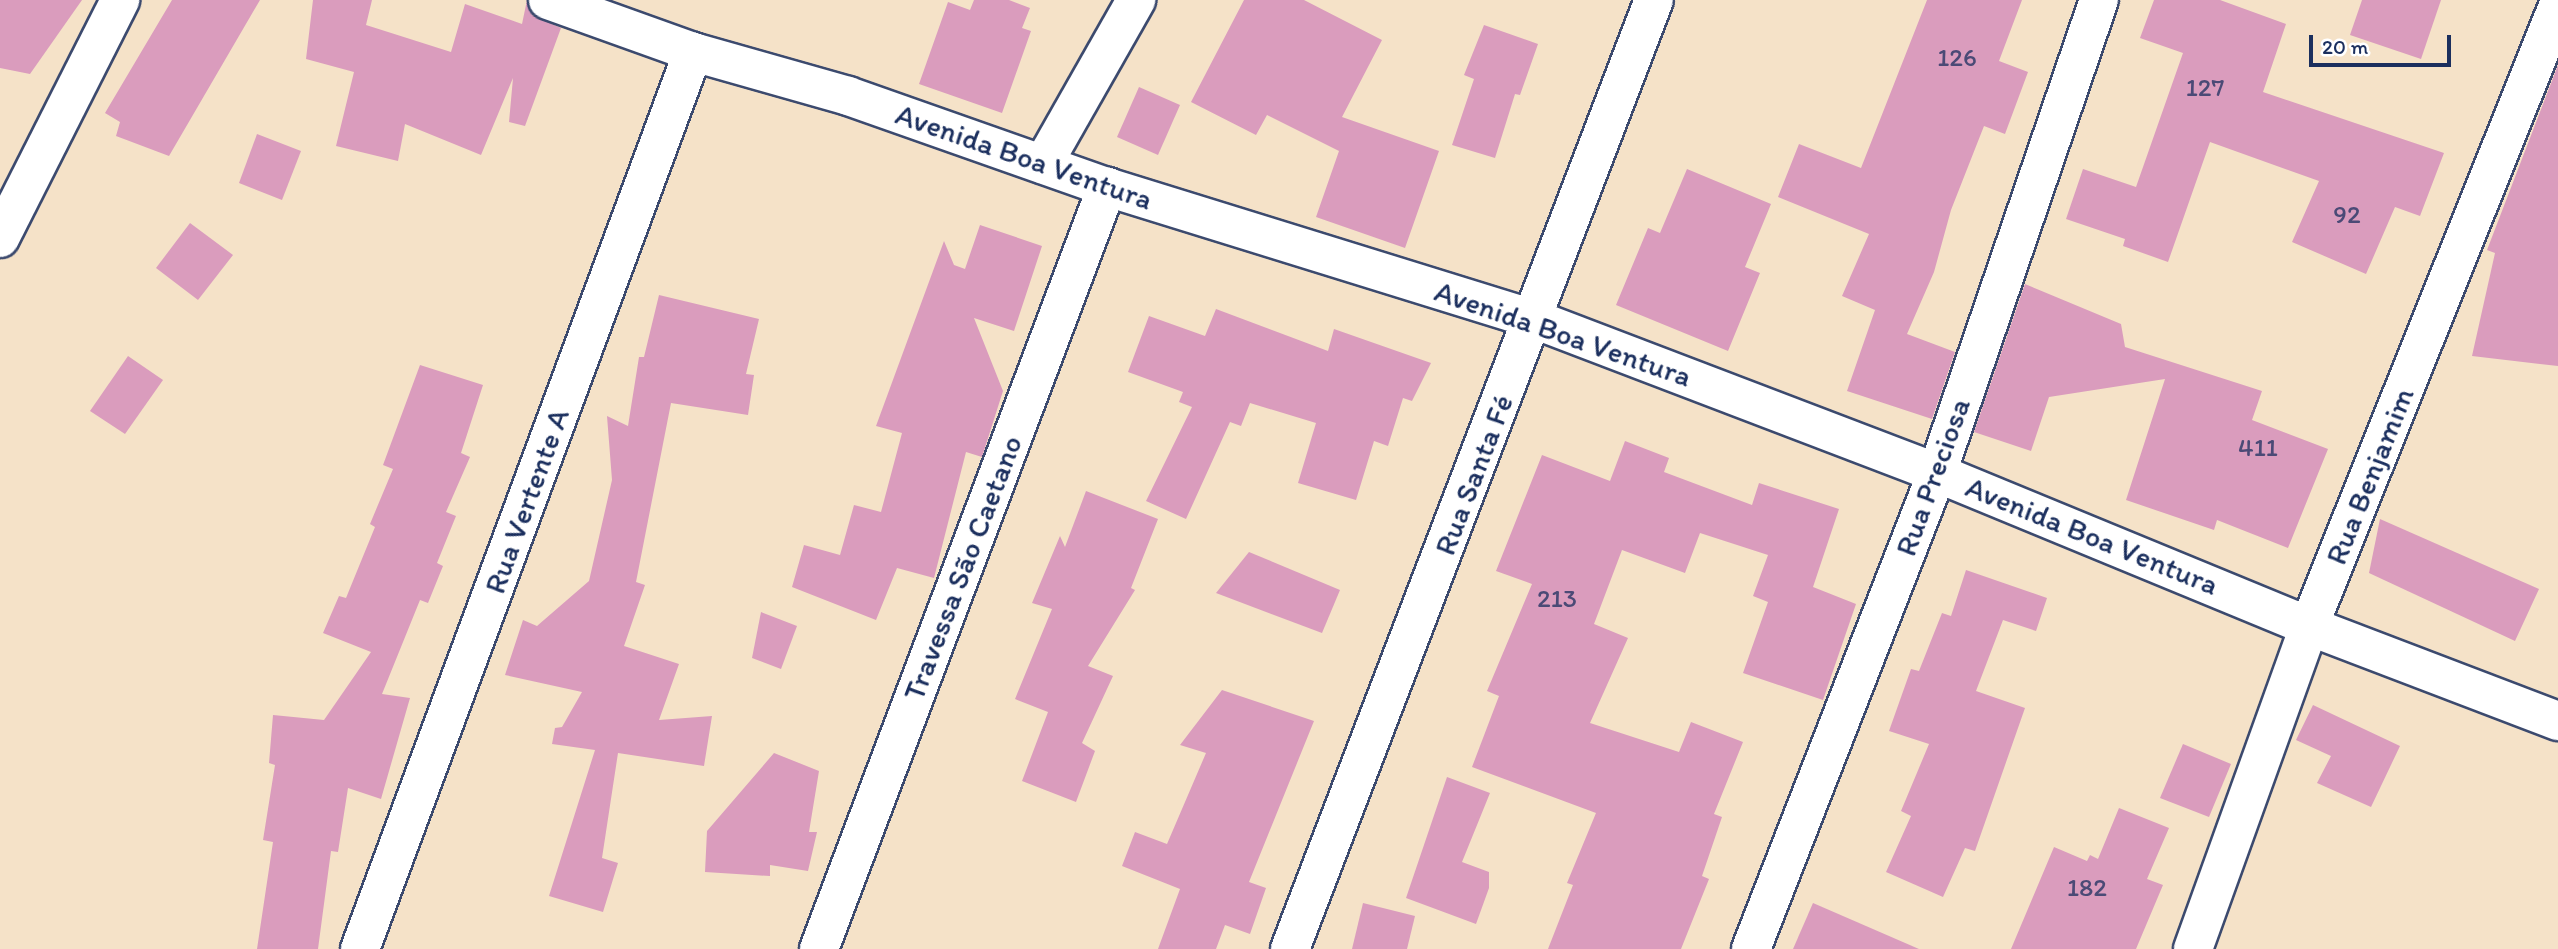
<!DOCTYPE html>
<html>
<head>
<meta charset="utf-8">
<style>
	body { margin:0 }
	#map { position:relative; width:2558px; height:949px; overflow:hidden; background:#f5e2c8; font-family:Itim,sans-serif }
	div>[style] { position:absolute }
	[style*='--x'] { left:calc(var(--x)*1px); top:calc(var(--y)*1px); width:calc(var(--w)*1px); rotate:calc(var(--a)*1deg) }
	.building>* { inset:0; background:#da9cbd }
	.roads { filter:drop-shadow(2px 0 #3c4a6e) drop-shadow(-2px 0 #3c4a6e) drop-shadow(0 2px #3c4a6e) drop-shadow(0 -2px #3c4a6e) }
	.minor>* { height:38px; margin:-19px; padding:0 19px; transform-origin:19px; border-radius:19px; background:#fff }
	span { translate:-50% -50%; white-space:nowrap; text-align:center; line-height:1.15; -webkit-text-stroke:5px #fff; paint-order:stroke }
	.number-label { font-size:26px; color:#4b4a76 }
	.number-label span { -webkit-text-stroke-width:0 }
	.street-label { font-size:30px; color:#1b2f5e }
	.scale { position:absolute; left:2309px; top:35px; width:142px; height:32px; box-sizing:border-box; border:4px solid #1b2f5e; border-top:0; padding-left:9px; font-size:21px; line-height:24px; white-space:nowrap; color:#1b2f5e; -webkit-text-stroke:5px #fff; paint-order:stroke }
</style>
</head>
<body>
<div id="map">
	<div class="building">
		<i style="clip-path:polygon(0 0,82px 0,30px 74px,0 68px)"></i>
		<i style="clip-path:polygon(172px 0,260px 0,169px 156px,116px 136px,120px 122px,105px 113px)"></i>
		<i style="clip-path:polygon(313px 0,372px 0,366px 25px,451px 52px,465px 4px,522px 24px,527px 0,532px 15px,561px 28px,525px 126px,509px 122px,513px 78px,481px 155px,405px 124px,398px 161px,336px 146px,354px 72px,306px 59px)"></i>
		<i style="clip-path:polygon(974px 0,1009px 0,1030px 8px,1022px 28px,1031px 31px,1002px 113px,919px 84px,948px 2px,970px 10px)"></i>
		<i style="clip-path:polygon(1244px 0,1304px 0,1382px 40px,1342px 117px,1439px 151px,1405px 248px,1316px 217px,1339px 151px,1267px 115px,1256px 135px,1191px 102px)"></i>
		<i style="clip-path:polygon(1927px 0,2022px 0,1999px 61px,2028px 72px,2005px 134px,1984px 126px,1951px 210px,1934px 272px,1907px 334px,1955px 352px,1932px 419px,1847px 391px,1875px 310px,1842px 296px,1869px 234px,1778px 197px,1799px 144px,1861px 168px)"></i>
		<i style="clip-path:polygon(2154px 0,2220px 0,2286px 24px,2263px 92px,2444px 153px,2420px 216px,2395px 207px,2366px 274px,2292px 242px,2319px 181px,2210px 142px,2168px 262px,2123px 246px,2125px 239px,2066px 219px,2083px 169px,2136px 187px,2183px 53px,2140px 38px)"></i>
		<i style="clip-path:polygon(2362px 0,2441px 0,2421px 59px,2350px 35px)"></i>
		<i style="clip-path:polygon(1484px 25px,1538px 44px,1520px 95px,1515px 94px,1495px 158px,1452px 145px,1474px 79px,1464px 75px)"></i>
		<i style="clip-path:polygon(2558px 65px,2558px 366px,2472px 356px,2495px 253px,2487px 250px)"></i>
		<i style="clip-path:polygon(1139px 87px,1180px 105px,1158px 155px,1117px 137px)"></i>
		<i style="clip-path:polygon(257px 134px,301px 151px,282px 200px,239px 183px)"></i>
		<i style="clip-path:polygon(1687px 169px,1771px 204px,1745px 267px,1760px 273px,1728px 351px,1616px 305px,1648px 228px,1660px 233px)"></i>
		<i style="clip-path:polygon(190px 223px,233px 255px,198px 300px,156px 268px)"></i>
		<i style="clip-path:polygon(980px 225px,1042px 246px,1014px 331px,974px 318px,1003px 391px,982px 457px,966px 452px,934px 578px,897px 568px,876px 620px,792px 587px,804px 545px,840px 555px,854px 505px,881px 512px,902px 433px,876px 426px,944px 241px,954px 265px,965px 269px)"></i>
		<i style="clip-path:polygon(2025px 284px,2121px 324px,2125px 347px,2262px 391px,2252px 420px,2328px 449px,2288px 548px,2217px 520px,2214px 530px,2126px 500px,2165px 379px,2049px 397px,2031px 451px,1974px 432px)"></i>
		<i style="clip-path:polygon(659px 295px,759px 319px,746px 374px,754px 375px,748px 415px,671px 403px,636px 582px,645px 585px,624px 646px,679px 664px,659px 720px,712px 716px,704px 766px,618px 753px,602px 858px,618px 863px,603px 912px,549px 896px,595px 750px,552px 744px,555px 728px,562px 727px,582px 692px,505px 675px,523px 620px,537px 626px,589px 581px,612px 480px,607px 416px,628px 426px,639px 357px,644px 357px)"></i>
		<i style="clip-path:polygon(1216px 309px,1328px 351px,1334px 329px,1431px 363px,1412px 401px,1403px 398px,1388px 446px,1374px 441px,1356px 500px,1298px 483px,1316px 423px,1250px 403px,1241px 426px,1230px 422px,1186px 519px,1146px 501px,1192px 407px,1179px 402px,1183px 392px,1128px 372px,1149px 316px,1205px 336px)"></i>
		<i style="clip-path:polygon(128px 356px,163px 380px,125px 434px,90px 411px)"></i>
		<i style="clip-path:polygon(420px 365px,483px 385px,461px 453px,470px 457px,446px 512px,456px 516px,437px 563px,443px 566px,428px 603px,420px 600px,382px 694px,410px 698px,381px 799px,348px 788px,338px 852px,331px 851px,318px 949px,257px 949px,273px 842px,263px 840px,275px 765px,269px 763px,273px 715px,324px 720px,371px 652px,323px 633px,339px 596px,346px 598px,375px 527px,370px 524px,393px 469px,383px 465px)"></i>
		<i style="clip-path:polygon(1625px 441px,1669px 458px,1664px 472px,1752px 505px,1759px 483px,1839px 509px,1813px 587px,1856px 604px,1823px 700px,1743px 673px,1768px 602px,1753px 596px,1768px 555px,1700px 533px,1685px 573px,1622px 550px,1594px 624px,1628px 638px,1590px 723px,1679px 752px,1691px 722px,1743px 742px,1714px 814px,1722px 817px,1702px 876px,1709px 879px,1681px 949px,1548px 949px,1573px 885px,1567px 883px,1596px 813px,1472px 767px,1499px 696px,1487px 691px,1532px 584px,1496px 571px,1542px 455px,1610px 481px)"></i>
		<i style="clip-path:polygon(1086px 491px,1158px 519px,1131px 588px,1135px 590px,1088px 666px,1113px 676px,1082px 743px,1095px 751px,1076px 802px,1022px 781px,1048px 712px,1015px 699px,1052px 609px,1032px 603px,1060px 536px,1065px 547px)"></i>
		<i style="clip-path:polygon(2380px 519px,2539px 589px,2515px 641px,2369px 573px)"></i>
		<i style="clip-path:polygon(1249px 552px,1340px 590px,1322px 633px,1216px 593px)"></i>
		<i style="clip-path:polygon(1966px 570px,2047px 598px,2036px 631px,2003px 620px,1976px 691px,2025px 708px,1975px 851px,1965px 848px,1943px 897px,1886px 872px,1911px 816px,1901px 811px,1929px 744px,1889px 731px,1911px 669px,1919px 671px,1942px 613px,1951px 616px)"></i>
		<i style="clip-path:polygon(761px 612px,797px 626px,781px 669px,752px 658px)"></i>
		<i style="clip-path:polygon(1222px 690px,1314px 721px,1249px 882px,1266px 888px,1250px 934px,1225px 925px,1216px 949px,1158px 949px,1180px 889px,1122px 866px,1135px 832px,1167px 844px,1206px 753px,1180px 745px)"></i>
		<i style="clip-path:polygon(2313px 705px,2400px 746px,2371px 807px,2317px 783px,2331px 756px,2296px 740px)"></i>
		<i style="clip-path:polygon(2183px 744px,2231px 764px,2209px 817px,2160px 798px)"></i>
		<i style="clip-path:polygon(774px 753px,819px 771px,809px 832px,817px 832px,808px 871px,770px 865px,770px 876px,705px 872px,707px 831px)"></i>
		<i style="clip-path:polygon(1447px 777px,1490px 793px,1462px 862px,1489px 872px,1489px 888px,1476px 924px,1406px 898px)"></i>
		<i style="clip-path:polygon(2119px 808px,2169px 828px,2147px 879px,2163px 885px,2136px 949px,2011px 949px,2054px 847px,2087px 861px,2090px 855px,2098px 859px)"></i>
		<i style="clip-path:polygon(1363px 903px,1415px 916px,1407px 949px,1352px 949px)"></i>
		<i style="clip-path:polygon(1813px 903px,1919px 949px,1793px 949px)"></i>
	</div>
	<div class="roads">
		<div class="minor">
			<i style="--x:548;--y:0;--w:154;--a:19.7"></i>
			<i style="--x:693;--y:52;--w:161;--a:15.8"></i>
			<i style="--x:848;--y:96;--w:275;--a:19.4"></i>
			<i style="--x:1107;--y:187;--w:447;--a:17.2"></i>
			<i style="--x:1534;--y:319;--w:431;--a:20.9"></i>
			<i style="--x:1937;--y:473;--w:402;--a:22.4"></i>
			<i style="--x:2309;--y:626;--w:267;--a:20.9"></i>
			<i style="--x:1043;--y:164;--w:189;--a:-60.4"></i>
			<i style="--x:0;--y:238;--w:267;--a:-63.2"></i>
			<i style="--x:360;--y:949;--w:957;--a:-69.63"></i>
			<i style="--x:819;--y:949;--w:815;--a:-69.3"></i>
			<i style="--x:1290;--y:949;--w:1016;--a:-69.02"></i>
			<i style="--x:1751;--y:949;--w:511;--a:-68.66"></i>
			<i style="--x:1937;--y:473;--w:500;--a:-71.1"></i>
			<i style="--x:2193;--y:949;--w:343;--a:-70.2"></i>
			<i style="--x:2309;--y:626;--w:668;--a:-68.12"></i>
		</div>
	</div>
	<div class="number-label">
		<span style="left:1957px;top:58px">126</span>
		<span style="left:2205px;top:88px">127</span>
		<span style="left:2347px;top:215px">92</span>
		<span style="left:2258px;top:448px">411</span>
		<span style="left:1557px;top:599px">213</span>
		<span style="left:2087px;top:888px">182</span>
	</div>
	<div class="street-label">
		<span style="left:1024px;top:157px;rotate:19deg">Avenida Boa Ventura</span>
		<span style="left:1563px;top:334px;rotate:19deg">Avenida Boa Ventura</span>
		<span style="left:1474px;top:475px;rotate:-69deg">Rua Santa Fé</span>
		<span style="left:2370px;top:476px;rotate:-68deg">Rua Benjamim</span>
		<span style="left:1933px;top:477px;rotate:-70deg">Rua Preciosa</span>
		<span style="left:527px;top:501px;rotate:-70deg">Rua Vertente A</span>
		<span style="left:2092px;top:536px;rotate:22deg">Avenida Boa Ventura</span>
		<span style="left:963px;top:568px;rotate:-69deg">Travessa São Caetano</span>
	</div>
	<div class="scale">20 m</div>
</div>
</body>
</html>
